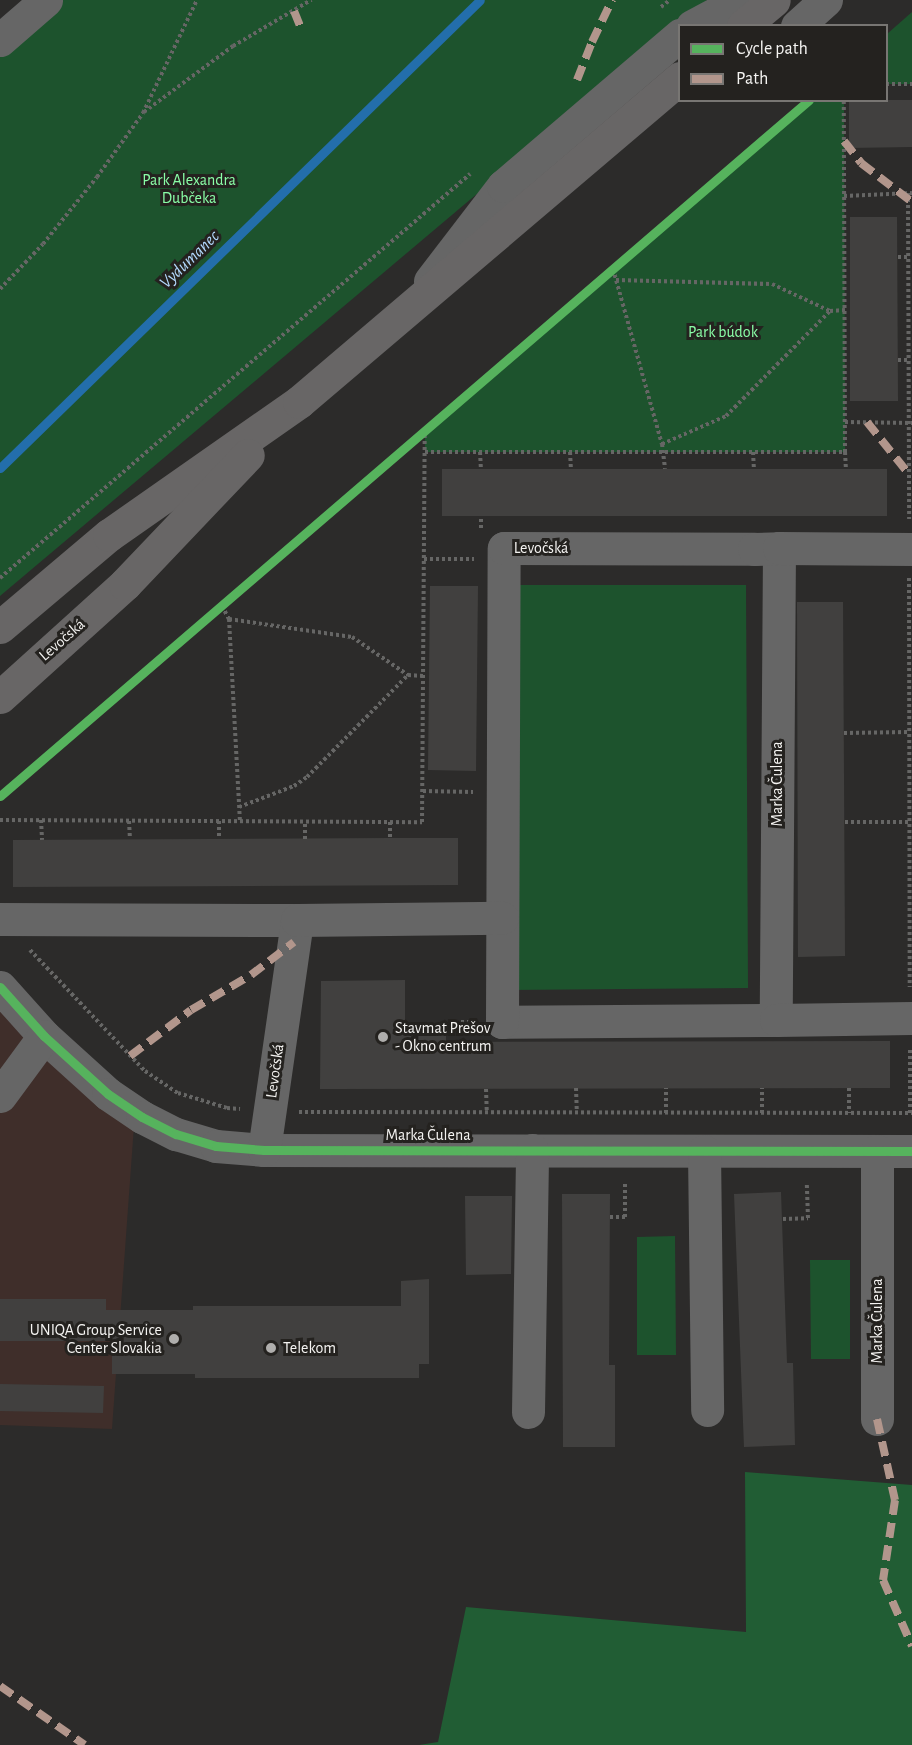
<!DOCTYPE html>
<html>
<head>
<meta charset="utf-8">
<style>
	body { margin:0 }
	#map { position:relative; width:912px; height:1745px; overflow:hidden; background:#2c2b2a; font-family:"Alegreya Sans",sans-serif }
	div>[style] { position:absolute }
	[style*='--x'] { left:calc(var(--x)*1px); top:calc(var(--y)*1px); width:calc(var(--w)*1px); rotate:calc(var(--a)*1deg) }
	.commercial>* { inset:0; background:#3f2e2a }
	.green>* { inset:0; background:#1d532d }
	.forest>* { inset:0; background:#215d34 }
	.stream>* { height:9px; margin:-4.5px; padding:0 4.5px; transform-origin:4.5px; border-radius:4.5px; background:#236eab }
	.building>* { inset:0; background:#41403f }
	.path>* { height:4px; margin-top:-2px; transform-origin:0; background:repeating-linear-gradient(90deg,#666665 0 3px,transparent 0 6px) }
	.minor>* { height:33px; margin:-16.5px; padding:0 16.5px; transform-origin:16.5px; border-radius:16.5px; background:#666 }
	.major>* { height:33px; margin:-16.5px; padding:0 16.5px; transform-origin:16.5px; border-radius:16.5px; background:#686666 }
	.quiet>* { height:8px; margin-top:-4px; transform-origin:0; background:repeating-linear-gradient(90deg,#b2968c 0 15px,transparent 0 23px) }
	.cycleway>* { height:9px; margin:-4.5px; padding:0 4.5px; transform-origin:4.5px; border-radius:4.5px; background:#56b35d }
	.dots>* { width:16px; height:16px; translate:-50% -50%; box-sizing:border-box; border:3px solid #24221f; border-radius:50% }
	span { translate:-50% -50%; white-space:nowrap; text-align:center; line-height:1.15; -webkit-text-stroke:6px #24221f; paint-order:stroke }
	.park-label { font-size:16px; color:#8afea7 }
	.street-label { font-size:16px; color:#f5f4f2 }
	.poi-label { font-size:16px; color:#f5f4f2 }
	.left { translate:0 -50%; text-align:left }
	.right { translate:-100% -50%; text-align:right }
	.water-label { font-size:18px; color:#b2d7fb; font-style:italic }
	.legend { position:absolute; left:678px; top:24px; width:210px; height:78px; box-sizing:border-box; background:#24221f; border:2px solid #787673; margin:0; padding:8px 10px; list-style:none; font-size:18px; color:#f5f4f2 }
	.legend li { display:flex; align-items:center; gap:12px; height:30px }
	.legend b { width:30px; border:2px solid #787673 }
</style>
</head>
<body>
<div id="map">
	<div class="commercial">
		<i style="clip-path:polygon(0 993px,135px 1112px,112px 1429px,0 1425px)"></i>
	</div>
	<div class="green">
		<i style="clip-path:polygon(47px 0,707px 0,0 596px,0 41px)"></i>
		<i style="clip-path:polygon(912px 12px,912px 84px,887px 84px,887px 34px)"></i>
		<i style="clip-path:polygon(809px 101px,844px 101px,845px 452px,425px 452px,425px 431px)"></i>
		<i style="clip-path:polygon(511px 585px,746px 585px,748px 988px,508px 990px)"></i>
		<i style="clip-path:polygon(675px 1236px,676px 1355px,637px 1355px,637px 1237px)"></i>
		<i style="clip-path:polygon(810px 1260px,850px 1260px,850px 1359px,811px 1359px)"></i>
	</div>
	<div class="forest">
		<i style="clip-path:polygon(745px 1472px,912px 1485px,912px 1745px,419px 1745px,438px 1742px,466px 1607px,746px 1632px)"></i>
	</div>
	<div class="stream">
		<i style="--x:0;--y:468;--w:670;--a:-44.27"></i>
	</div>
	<div class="building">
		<i style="clip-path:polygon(849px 100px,912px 100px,912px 147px,849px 148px)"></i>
		<i style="clip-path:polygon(850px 217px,897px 217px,898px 401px,850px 401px)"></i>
		<i style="clip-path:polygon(442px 469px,887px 469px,887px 516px,442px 516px)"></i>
		<i style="clip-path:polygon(430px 586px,478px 586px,476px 771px,428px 770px)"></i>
		<i style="clip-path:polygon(797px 602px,843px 602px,845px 956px,798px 957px)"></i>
		<i style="clip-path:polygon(390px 838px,458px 838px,458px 885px,13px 887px,13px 840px)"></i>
		<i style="clip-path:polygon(405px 980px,405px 1033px,446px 1033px,446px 1042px,890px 1041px,890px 1088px,320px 1089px,321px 981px)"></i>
		<i style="clip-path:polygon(781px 1192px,787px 1363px,793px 1363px,795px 1445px,744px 1447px,734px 1194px)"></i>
		<i style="clip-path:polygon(562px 1194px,610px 1194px,609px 1365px,615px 1365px,615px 1447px,563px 1447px)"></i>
		<i style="clip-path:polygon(465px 1196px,512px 1196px,511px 1274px,466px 1275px)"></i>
		<i style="clip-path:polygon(429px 1279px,429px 1364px,419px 1364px,419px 1378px,195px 1378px,195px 1374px,112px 1374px,112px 1341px,0 1341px,0 1299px,106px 1299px,106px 1310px,193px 1310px,193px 1306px,401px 1306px,401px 1281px)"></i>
		<i style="clip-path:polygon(0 1384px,104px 1386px,103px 1413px,0 1411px)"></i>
	</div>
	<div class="path">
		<i style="--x:661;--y:7;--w:11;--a:-38"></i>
		<i style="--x:886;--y:84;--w:26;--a:0"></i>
		<i style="--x:144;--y:112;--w:111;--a:-36.6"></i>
		<i style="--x:233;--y:46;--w:91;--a:-30.5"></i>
		<i style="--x:908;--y:193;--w:326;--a:89.8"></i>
		<i style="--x:844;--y:196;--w:68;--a:-2.5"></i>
		<i style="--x:898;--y:257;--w:10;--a:0"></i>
		<i style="--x:613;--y:269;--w:182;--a:74.4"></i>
		<i style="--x:662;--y:444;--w:25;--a:83"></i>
		<i style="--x:616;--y:280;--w:156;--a:1.5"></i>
		<i style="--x:772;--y:284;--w:64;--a:25"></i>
		<i style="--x:0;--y:289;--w:62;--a:-46.3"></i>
		<i style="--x:43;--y:244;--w:86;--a:-51.1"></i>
		<i style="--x:97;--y:177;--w:79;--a:-54.3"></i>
		<i style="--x:143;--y:113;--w:125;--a:-64.5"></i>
		<i style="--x:898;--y:360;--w:10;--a:0"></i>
		<i style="--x:845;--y:422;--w:67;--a:0.9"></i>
		<i style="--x:662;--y:444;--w:70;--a:-23.6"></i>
		<i style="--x:726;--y:416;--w:148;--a:-45.3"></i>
		<i style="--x:830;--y:311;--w:15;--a:-4"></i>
		<i style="--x:425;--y:452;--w:420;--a:0"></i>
		<i style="--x:845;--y:452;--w:352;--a:-90.2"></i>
		<i style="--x:480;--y:452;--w:17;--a:87"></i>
		<i style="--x:570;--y:452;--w:17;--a:87"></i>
		<i style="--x:753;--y:452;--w:17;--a:87"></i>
		<i style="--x:845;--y:452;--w:17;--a:87"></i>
		<i style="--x:481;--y:528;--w:11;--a:-90"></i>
		<i style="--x:424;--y:559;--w:50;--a:0"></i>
		<i style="--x:0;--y:578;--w:620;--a:-40.68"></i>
		<i style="--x:909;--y:578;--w:409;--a:89.9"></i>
		<i style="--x:222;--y:606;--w:15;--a:62"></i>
		<i style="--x:229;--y:619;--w:202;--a:86.9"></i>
		<i style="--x:229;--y:619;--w:124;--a:8.3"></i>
		<i style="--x:352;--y:637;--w:68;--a:34.2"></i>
		<i style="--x:408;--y:675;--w:15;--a:4"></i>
		<i style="--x:844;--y:733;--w:65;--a:-0.9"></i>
		<i style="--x:423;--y:791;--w:50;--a:1.1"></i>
		<i style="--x:239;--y:807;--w:59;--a:-20.9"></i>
		<i style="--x:294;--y:786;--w:16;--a:-35"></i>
		<i style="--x:307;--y:777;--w:144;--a:-45.3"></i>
		<i style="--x:0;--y:820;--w:422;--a:0.3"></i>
		<i style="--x:422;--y:822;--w:391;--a:-89.6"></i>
		<i style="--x:41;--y:820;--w:20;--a:87"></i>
		<i style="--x:129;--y:821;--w:18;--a:87"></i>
		<i style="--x:219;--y:821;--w:18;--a:90"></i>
		<i style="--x:390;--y:822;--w:16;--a:90"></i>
		<i style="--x:845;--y:822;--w:65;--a:0"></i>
		<i style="--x:305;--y:839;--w:17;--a:-90"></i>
		<i style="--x:30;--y:950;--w:167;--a:46.5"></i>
		<i style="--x:145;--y:1071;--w:40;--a:34"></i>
		<i style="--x:178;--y:1093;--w:51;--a:17"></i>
		<i style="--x:227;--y:1108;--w:13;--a:4"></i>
		<i style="--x:455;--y:1022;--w:17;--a:0"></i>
		<i style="--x:576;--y:1088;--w:24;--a:88"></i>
		<i style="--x:849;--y:1088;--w:25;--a:90"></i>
		<i style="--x:486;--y:1089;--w:24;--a:88"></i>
		<i style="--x:299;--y:1112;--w:613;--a:0.09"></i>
		<i style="--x:666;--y:1113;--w:25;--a:-90"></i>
		<i style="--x:762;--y:1113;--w:25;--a:-90"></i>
		<i style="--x:910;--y:1113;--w:64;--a:-90"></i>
		<i style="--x:610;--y:1217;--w:15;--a:0"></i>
		<i style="--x:625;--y:1217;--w:36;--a:-90"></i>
		<i style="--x:783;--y:1219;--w:25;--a:-2"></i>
		<i style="--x:808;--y:1218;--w:35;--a:-92"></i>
	</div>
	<div class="minor">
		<i style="--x:692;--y:26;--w:55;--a:-28"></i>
		<i style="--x:797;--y:26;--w:39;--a:-42"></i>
		<i style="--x:0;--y:40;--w:61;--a:-41"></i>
		<i style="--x:430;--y:281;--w:120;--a:-52.5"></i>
		<i style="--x:503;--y:186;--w:233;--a:-40.5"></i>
		<i style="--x:779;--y:548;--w:472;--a:90.4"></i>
		<i style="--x:776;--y:1020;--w:274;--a:179.6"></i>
		<i style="--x:502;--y:1022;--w:474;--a:-89.8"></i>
		<i style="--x:504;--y:548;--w:250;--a:0.2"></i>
		<i style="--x:754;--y:549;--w:25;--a:-2"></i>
		<i style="--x:779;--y:548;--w:133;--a:0.4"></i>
		<i style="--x:0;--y:919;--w:297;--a:0.2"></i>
		<i style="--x:0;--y:987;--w:66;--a:48.1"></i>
		<i style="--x:44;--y:1036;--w:86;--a:42.2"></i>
		<i style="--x:108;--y:1094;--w:41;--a:34.1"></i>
		<i style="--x:142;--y:1117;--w:38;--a:27"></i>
		<i style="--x:176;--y:1134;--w:42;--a:16.7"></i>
		<i style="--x:216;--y:1146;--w:48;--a:4.8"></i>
		<i style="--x:264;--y:1150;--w:648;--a:0.09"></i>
		<i style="--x:776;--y:1020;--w:136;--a:-0.8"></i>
		<i style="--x:0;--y:1096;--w:74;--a:-53.7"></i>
		<i style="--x:264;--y:1150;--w:232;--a:-81.8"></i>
		<i style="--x:297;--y:920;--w:205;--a:-0.6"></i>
		<i style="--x:704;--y:1151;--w:259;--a:89.3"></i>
		<i style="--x:877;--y:1151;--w:268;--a:90"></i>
		<i style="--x:528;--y:1412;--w:262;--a:-89.1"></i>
	</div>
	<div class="major">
		<i style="--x:743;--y:26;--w:40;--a:-40"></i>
		<i style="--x:0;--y:627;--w:143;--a:-40.2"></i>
		<i style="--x:109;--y:535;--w:232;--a:-35"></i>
		<i style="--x:299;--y:402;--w:500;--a:-40.38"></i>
		<i style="--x:0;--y:697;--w:169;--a:-42.1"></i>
		<i style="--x:125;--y:584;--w:178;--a:-46.4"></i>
	</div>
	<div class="quiet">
		<i style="--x:294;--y:11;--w:16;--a:68"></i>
		<i style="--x:577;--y:80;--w:41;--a:-68.5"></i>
		<i style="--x:592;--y:42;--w:47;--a:-64.5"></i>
		<i style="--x:844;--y:141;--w:28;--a:52"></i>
		<i style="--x:861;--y:163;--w:64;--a:37.4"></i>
		<i style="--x:867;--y:422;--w:67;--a:51.1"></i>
		<i style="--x:130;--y:1056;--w:76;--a:-37"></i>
		<i style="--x:191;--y:1010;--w:69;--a:-30.3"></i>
		<i style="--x:251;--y:975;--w:54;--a:-37.5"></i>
		<i style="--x:877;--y:1419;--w:83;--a:77.5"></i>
		<i style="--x:895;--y:1500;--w:81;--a:98.5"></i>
		<i style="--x:883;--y:1580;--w:72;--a:66.3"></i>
		<i style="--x:0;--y:1686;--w:103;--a:34.8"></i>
	</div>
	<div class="cycleway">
		<i style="--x:0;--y:796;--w:1067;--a:-40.71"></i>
		<i style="--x:0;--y:987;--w:66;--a:48.1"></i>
		<i style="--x:44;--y:1036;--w:86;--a:42.2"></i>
		<i style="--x:108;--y:1094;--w:41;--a:34.1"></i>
		<i style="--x:142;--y:1117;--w:38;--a:27"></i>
		<i style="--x:176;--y:1134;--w:42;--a:16.7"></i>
		<i style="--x:216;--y:1146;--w:48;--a:4.8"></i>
		<i style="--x:264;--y:1150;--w:648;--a:0.09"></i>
	</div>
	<div class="dots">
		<i style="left:383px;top:1037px;background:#afaeac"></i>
		<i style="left:174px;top:1339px;background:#afaeac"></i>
		<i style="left:271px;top:1348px;background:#afaeac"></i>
	</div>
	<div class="park-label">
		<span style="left:189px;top:189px">Park Alexandra<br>Dubčeka</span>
		<span style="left:723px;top:332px">Park búdok</span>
	</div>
	<div class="street-label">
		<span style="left:541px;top:548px">Levočská</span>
		<span style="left:62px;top:640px;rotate:-41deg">Levočská</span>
		<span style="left:777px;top:784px;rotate:-90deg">Marka Čulena</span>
		<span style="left:275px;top:1071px;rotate:-82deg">Levočská</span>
		<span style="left:428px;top:1135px">Marka Čulena</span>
		<span style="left:877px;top:1321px;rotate:-90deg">Marka Čulena</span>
	</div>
	<div class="poi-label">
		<span class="left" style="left:395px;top:1037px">Stavmat Prešov<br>- Okno centrum</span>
		<span class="right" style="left:162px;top:1339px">UNIQA Group Service<br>Center Slovakia</span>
		<span class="left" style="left:283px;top:1348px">Telekom</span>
	</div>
	<div class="water-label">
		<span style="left:190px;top:260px;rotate:-44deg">Vydumanec</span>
	</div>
	<ul class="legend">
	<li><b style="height:8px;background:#56b35d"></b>Cycle path</li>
	<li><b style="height:8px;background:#b2968c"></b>Path</li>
	</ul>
</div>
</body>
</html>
